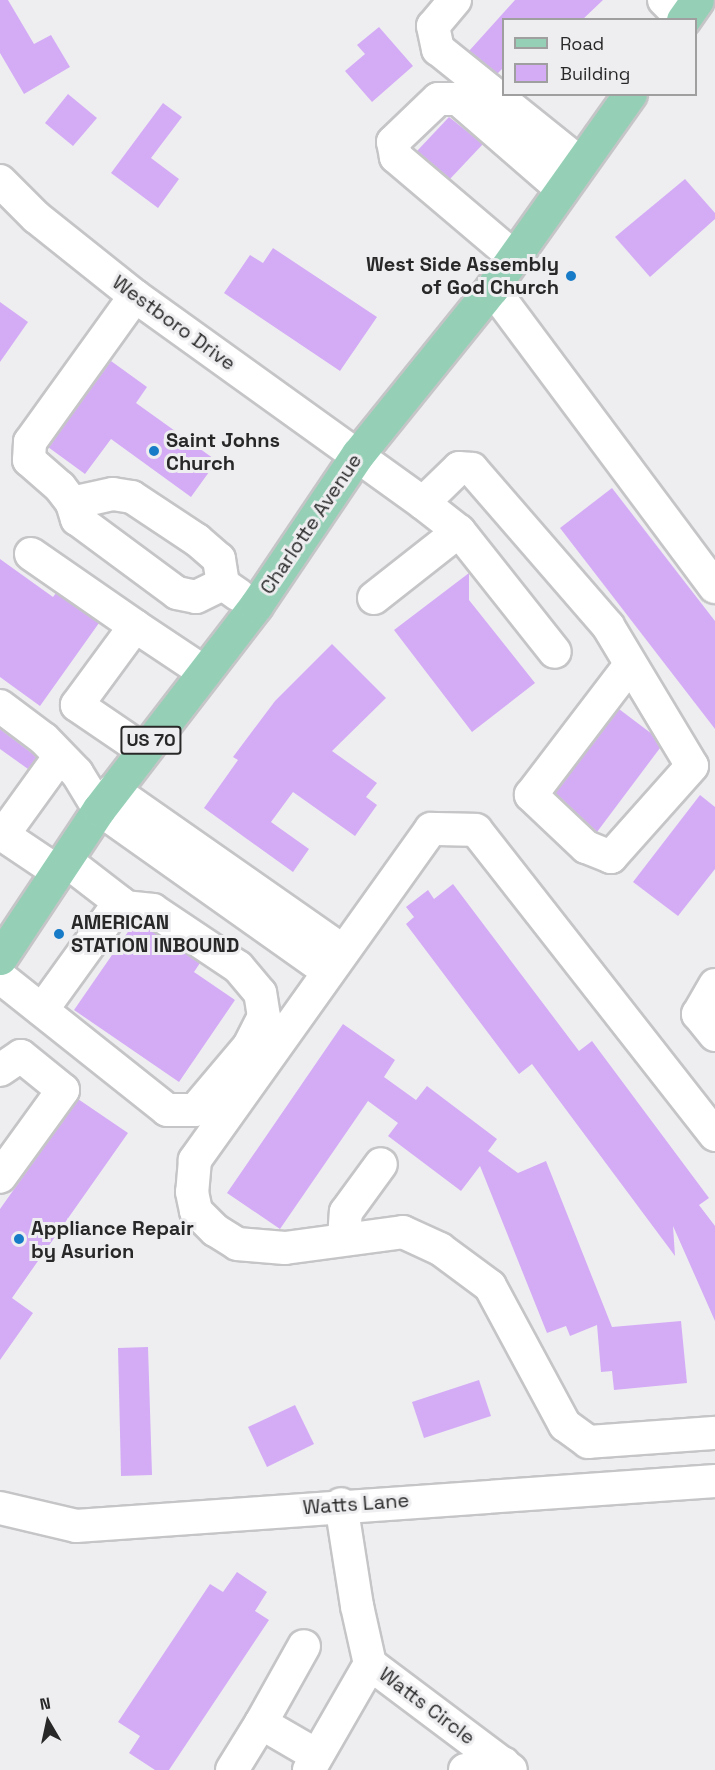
<!DOCTYPE html>
<html>
<head>
<meta charset="utf-8">
<style>
	body { margin:0 }
	#map { position:relative; width:715px; height:1770px; overflow:hidden; background:#eeeef0; font-family:"Space Grotesk",sans-serif }
	div>[style] { position:absolute }
	[style*='--x'] { left:calc(var(--x)*1px); top:calc(var(--y)*1px); width:calc(var(--w)*1px); rotate:calc(var(--a)*1deg) }
	.building>* { inset:0; background:#d4acf6 }
	.roads { filter:drop-shadow(2px 0 #c5c5c7) drop-shadow(-2px 0 #c5c5c7) drop-shadow(0 2px #c5c5c7) drop-shadow(0 -2px #c5c5c7) }
	.minor>* { height:32px; margin:-16px; padding:0 16px; transform-origin:16px; border-radius:16px; background:#fff }
	.major>* { height:33px; margin:-16.5px; padding:0 16.5px; transform-origin:16.5px; border-radius:16.5px; background:#95d0b6 }
	.dots>* { width:16px; height:16px; translate:-50% -50%; box-sizing:border-box; border:3px solid #eeeef0; border-radius:50% }
	span { translate:-50% -50%; white-space:nowrap; text-align:center; line-height:1.15; -webkit-text-stroke:6px #eeeef0; paint-order:stroke }
	.shield-label span { padding:2px 4px; background:#eeeef0; border:2px solid; border-radius:4px; -webkit-text-stroke-width:0 }
	.shield-label { font-size:18px; color:#282829; font-weight:700 }
	.poi-label { font-size:20px; color:#282829; font-weight:700 }
	.right { translate:-100% -50%; text-align:right }
	.left { translate:0 -50%; text-align:left }
	.street-label { font-size:20px; color:#282829 }
	.legend { position:absolute; left:502px; top:18px; width:195px; height:78px; box-sizing:border-box; background:#eeeef0; border:2px solid #9f9fa0; margin:0; padding:8px 10px; list-style:none; font-size:18px; color:#282829 }
	.legend li { display:flex; align-items:center; gap:12px; height:30px }
	.legend b { width:30px; border:2px solid #9f9fa0 }
	.north { position:absolute; left:18px; top:1692px; width:60px; height:60px; -webkit-text-stroke:4px #eeeef0; paint-order:stroke; rotate:351deg; font-size:16px; font-weight:700; line-height:24px; text-align:center; color:#282829 }
	.north::after { content:''; display:block; margin:auto; width:21px; height:27px; background:#282829; clip-path:polygon(50% 0,100% 100%,50% 72%,0 100%) }
</style>
</head>
<body>
<div id="map">
	<div class="building">
		<i style="clip-path:polygon(0 0,8px 0,34px 44px,51px 35px,70px 67px,24px 94px,0 53px)"></i>
		<i style="clip-path:polygon(515px 0,603px 0,582px 20px,504px 20px,504px 67px,497px 74px,469px 51px)"></i>
		<i style="clip-path:polygon(379px 27px,413px 66px,372px 102px,345px 71px,365px 54px,357px 45px)"></i>
		<i style="clip-path:polygon(68px 94px,97px 118px,73px 146px,45px 123px)"></i>
		<i style="clip-path:polygon(163px 103px,182px 117px,151px 158px,179px 179px,158px 208px,111px 173px)"></i>
		<i style="clip-path:polygon(449px 117px,483px 144px,450px 179px,417px 151px)"></i>
		<i style="clip-path:polygon(685px 179px,715px 213px,715px 219px,650px 277px,615px 237px)"></i>
		<i style="clip-path:polygon(273px 248px,377px 317px,340px 371px,224px 293px,250px 255px,263px 263px)"></i>
		<i style="clip-path:polygon(0 302px,28px 322px,0 362px)"></i>
		<i style="clip-path:polygon(111px 361px,147px 387px,136px 403px,217px 461px,191px 497px,111px 439px,85px 474px,48px 447px)"></i>
		<i style="clip-path:polygon(612px 488px,715px 621px,715px 729px,560px 528px)"></i>
		<i style="clip-path:polygon(0 559px,53px 597px,56px 593px,99px 623px,40px 706px,0 677px)"></i>
		<i style="clip-path:polygon(469px 573px,469px 600px,535px 683px,472px 732px,394px 630px)"></i>
		<i style="clip-path:polygon(332px 644px,386px 698px,332px 751px,377px 783px,366px 797px,377px 805px,355px 836px,293px 792px,271px 822px,309px 849px,293px 872px,204px 808px,238px 760px,233px 757px,275px 701px)"></i>
		<i style="clip-path:polygon(619px 709px,652px 734px,660px 748px,597px 832px,555px 793px)"></i>
		<i style="clip-path:polygon(0 729px,37px 757px,28px 769px,0 749px)"></i>
		<i style="clip-path:polygon(700px 795px,715px 807px,715px 869px,678px 916px,633px 882px)"></i>
		<i style="clip-path:polygon(453px 884px,579px 1051px,592px 1041px,709px 1198px,699px 1205px,715px 1226px,715px 1321px,673px 1226px,675px 1256px,532px 1064px,519px 1074px,406px 924px,414px 917px,406px 907px,428px 890px,434px 899px)"></i>
		<i style="clip-path:polygon(132px 926px,147px 927px,200px 963px,194px 972px,235px 1000px,179px 1082px,74px 1010px)"></i>
		<i style="clip-path:polygon(343px 1024px,395px 1060px,384px 1077px,416px 1100px,427px 1086px,497px 1139px,488px 1151px,518px 1173px,546px 1161px,612px 1327px,681px 1321px,687px 1383px,614px 1390px,612px 1371px,601px 1372px,597px 1325px,570px 1336px,566px 1326px,547px 1333px,480px 1166px,461px 1191px,388px 1136px,398px 1123px,368px 1101px,280px 1229px,227px 1193px)"></i>
		<i style="clip-path:polygon(78px 1099px,128px 1133px,12px 1298px,33px 1313px,0 1360px,0 1209px)"></i>
		<i style="clip-path:polygon(148px 1347px,152px 1475px,121px 1476px,118px 1348px)"></i>
		<i style="clip-path:polygon(479px 1380px,491px 1416px,424px 1438px,412px 1402px)"></i>
		<i style="clip-path:polygon(295px 1405px,314px 1444px,267px 1467px,248px 1427px)"></i>
		<i style="clip-path:polygon(237px 1572px,267px 1592px,255px 1611px,269px 1620px,169px 1770px,155px 1770px,129px 1753px,140px 1736px,118px 1722px,210px 1584px,223px 1592px)"></i>
	</div>
	<div class="roads">
		<div class="minor">
			<i style="--x:455;--y:0;--w:34;--a:130"></i>
			<i style="--x:433;--y:26;--w:24;--a:78"></i>
			<i style="--x:438;--y:49;--w:182;--a:38.8"></i>
			<i style="--x:664;--y:0;--w:27;--a:45"></i>
			<i style="--x:0;--y:181;--w:51;--a:45"></i>
			<i style="--x:36;--y:217;--w:127;--a:38.6"></i>
			<i style="--x:135;--y:296;--w:355;--a:35.7"></i>
			<i style="--x:423;--y:503;--w:50;--a:-44.2"></i>
			<i style="--x:459;--y:468;--w:13;--a:4"></i>
			<i style="--x:472;--y:469;--w:208;--a:49.1"></i>
			<i style="--x:608;--y:626;--w:163;--a:59"></i>
			<i style="--x:692;--y:766;--w:122;--a:131.7"></i>
			<i style="--x:611;--y:857;--w:27;--a:-158"></i>
			<i style="--x:586;--y:847;--w:76;--a:-136.6"></i>
			<i style="--x:531;--y:795;--w:163;--a:-52.7"></i>
			<i style="--x:514;--y:257;--w:155;--a:-139.7"></i>
			<i style="--x:396;--y:157;--w:15;--a:-101"></i>
			<i style="--x:393;--y:142;--w:62;--a:-43.7"></i>
			<i style="--x:438;--y:99;--w:20;--a:0"></i>
			<i style="--x:458;--y:99;--w:138;--a:40.9"></i>
			<i style="--x:492;--y:288;--w:373;--a:53.3"></i>
			<i style="--x:135;--y:296;--w:180;--a:125.7"></i>
			<i style="--x:30;--y:442;--w:18;--a:93"></i>
			<i style="--x:29;--y:460;--w:41;--a:41.1"></i>
			<i style="--x:60;--y:487;--w:20;--a:53"></i>
			<i style="--x:72;--y:503;--w:17;--a:73"></i>
			<i style="--x:77;--y:519;--w:124;--a:36.5"></i>
			<i style="--x:177;--y:593;--w:19;--a:12"></i>
			<i style="--x:196;--y:597;--w:30;--a:-26"></i>
			<i style="--x:72;--y:503;--w:42;--a:-12.4"></i>
			<i style="--x:113;--y:494;--w:19;--a:9"></i>
			<i style="--x:132;--y:497;--w:78;--a:33.5"></i>
			<i style="--x:197;--y:540;--w:29;--a:41"></i>
			<i style="--x:219;--y:559;--w:25;--a:81"></i>
			<i style="--x:223;--y:584;--w:19;--a:35"></i>
			<i style="--x:423;--y:503;--w:46;--a:37.9"></i>
			<i style="--x:459;--y:531;--w:154;--a:51.6"></i>
			<i style="--x:31;--y:554;--w:126;--a:34.7"></i>
			<i style="--x:374;--y:598;--w:108;--a:-38.2"></i>
			<i style="--x:0;--y:706;--w:55;--a:36.9"></i>
			<i style="--x:44;--y:739;--w:47;--a:45.9"></i>
			<i style="--x:77;--y:773;--w:42;--a:58.6"></i>
			<i style="--x:99;--y:809;--w:281;--a:35.3"></i>
			<i style="--x:143;--y:750;--w:80;--a:-145.7"></i>
			<i style="--x:77;--y:705;--w:98;--a:-53.7"></i>
			<i style="--x:135;--y:626;--w:83;--a:33.7"></i>
			<i style="--x:113;--y:790;--w:281;--a:35"></i>
			<i style="--x:0;--y:833;--w:70;--a:33.9"></i>
			<i style="--x:3;--y:835;--w:97;--a:-54.2"></i>
			<i style="--x:0;--y:977;--w:213;--a:38.5"></i>
			<i style="--x:167;--y:1110;--w:28;--a:0"></i>
			<i style="--x:195;--y:1110;--w:84;--a:-49.8"></i>
			<i style="--x:249;--y:1046;--w:33;--a:-63"></i>
			<i style="--x:264;--y:1017;--w:24;--a:-99"></i>
			<i style="--x:260;--y:993;--w:34;--a:-130"></i>
			<i style="--x:238;--y:967;--w:102;--a:-146.2"></i>
			<i style="--x:153;--y:910;--w:27;--a:-174"></i>
			<i style="--x:126;--y:907;--w:77;--a:-142.4"></i>
			<i style="--x:715;--y:985;--w:34;--a:120"></i>
			<i style="--x:698;--y:1014;--w:27;--a:51"></i>
			<i style="--x:42;--y:1010;--w:133;--a:-54.2"></i>
			<i style="--x:0;--y:1070;--w:25;--a:-34"></i>
			<i style="--x:21;--y:1056;--w:54;--a:39"></i>
			<i style="--x:63;--y:1090;--w:107;--a:125.9"></i>
			<i style="--x:715;--y:1135;--w:387;--a:-128.1"></i>
			<i style="--x:476;--y:830;--w:45;--a:-178.7"></i>
			<i style="--x:431;--y:829;--w:407;--a:125.5"></i>
			<i style="--x:195;--y:1160;--w:32;--a:95"></i>
			<i style="--x:192;--y:1192;--w:19;--a:78"></i>
			<i style="--x:196;--y:1211;--w:27;--a:45"></i>
			<i style="--x:215;--y:1230;--w:26;--a:32"></i>
			<i style="--x:237;--y:1244;--w:48;--a:4.8"></i>
			<i style="--x:285;--y:1248;--w:119;--a:-7.7"></i>
			<i style="--x:403;--y:1232;--w:41;--a:24.7"></i>
			<i style="--x:440;--y:1249;--w:62;--a:36.5"></i>
			<i style="--x:490;--y:1286;--w:158;--a:61.7"></i>
			<i style="--x:565;--y:1425;--w:29;--a:36"></i>
			<i style="--x:588;--y:1442;--w:127;--a:-4.1"></i>
			<i style="--x:344;--y:1238;--w:26;--a:-86"></i>
			<i style="--x:346;--y:1212;--w:59;--a:-53.9"></i>
			<i style="--x:0;--y:1508;--w:78;--a:13.3"></i>
			<i style="--x:76;--y:1526;--w:641;--a:-4.03"></i>
			<i style="--x:370;--y:1664;--w:176;--a:36.9"></i>
			<i style="--x:261;--y:1723;--w:88;--a:-60.8"></i>
			<i style="--x:232;--y:1770;--w:55;--a:-58.3"></i>
			<i style="--x:261;--y:1723;--w:64;--a:30.2"></i>
			<i style="--x:309;--y:1770;--w:122;--a:-60.1"></i>
			<i style="--x:370;--y:1664;--w:59;--a:-102.6"></i>
			<i style="--x:357;--y:1606;--w:103;--a:-98.9"></i>
			<i style="--x:465;--y:1770;--w:39;--a:-10"></i>
		</div>
		<div class="major">
			<i style="--x:683;--y:20;--w:24;--a:-55"></i>
			<i style="--x:0;--y:958;--w:179;--a:-56.4"></i>
			<i style="--x:99;--y:809;--w:257;--a:-52.4"></i>
			<i style="--x:256;--y:605;--w:182;--a:-56"></i>
			<i style="--x:358;--y:454;--w:213;--a:-51.1"></i>
			<i style="--x:492;--y:288;--w:238;--a:-54.6"></i>
		</div>
	</div>
	<div class="dots">
		<i style="left:571px;top:276px;background:#187bc7"></i>
		<i style="left:154px;top:451px;background:#187bc7"></i>
		<i style="left:59px;top:934px;background:#187bc7"></i>
		<i style="left:19px;top:1239px;background:#187bc7"></i>
	</div>
	<div class="shield-label">
		<span style="left:151px;top:740px">US 70</span>
	</div>
	<div class="poi-label">
		<span class="right" style="left:559px;top:276px">West Side Assembly<br>of God Church</span>
		<span class="left" style="left:166px;top:452px">Saint Johns<br>Church</span>
		<span class="left" style="left:71px;top:934px">AMERICAN<br>STATION INBOUND</span>
		<span class="left" style="left:31px;top:1240px">Appliance Repair<br>by Asurion</span>
	</div>
	<div class="street-label">
		<span style="left:174px;top:323px;rotate:36deg">Westboro Drive</span>
		<span style="left:311px;top:524px;rotate:-56deg">Charlotte Avenue</span>
		<span style="left:356px;top:1504px;rotate:-4deg">Watts Lane</span>
		<span style="left:427px;top:1706px;rotate:37deg">Watts Circle</span>
	</div>
	<ul class="legend">
	<li><b style="height:8px;background:#95d0b6"></b>Road</li>
	<li><b style="height:16px;background:#d4acf6"></b>Building</li>
	</ul>
	<div class="north">N</div>
</div>
</body>
</html>
